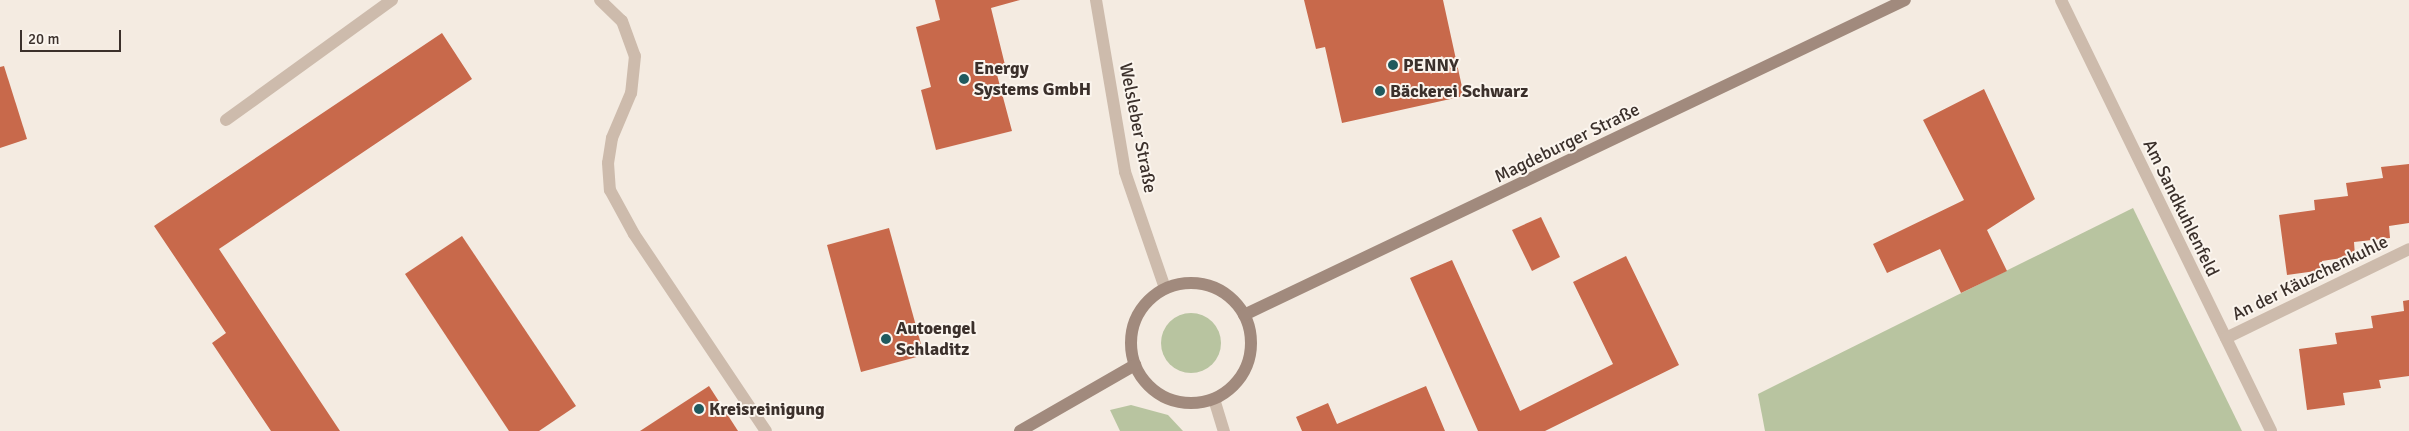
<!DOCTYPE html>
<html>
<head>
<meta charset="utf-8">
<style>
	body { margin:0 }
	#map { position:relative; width:2409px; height:431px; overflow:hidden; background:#f4ebe1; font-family:Signika,sans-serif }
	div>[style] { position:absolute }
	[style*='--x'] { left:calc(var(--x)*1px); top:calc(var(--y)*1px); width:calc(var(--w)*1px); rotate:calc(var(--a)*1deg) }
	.green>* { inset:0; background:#b8c4a0 }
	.round { border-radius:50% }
	.building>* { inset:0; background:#c8694b }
	.service>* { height:12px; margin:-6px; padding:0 6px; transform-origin:6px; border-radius:6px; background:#cdbbac }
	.minor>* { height:12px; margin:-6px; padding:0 6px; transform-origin:6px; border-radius:6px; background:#cdbbac }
	.tertiary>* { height:12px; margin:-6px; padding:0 6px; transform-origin:6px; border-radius:6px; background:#cdbbac }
	.secondary>* { height:12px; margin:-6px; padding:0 6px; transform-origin:6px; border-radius:6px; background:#a18a7d }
	.secondary>.ring { margin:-6px; padding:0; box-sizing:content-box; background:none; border:12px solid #a18a7d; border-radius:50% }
	.dots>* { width:14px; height:14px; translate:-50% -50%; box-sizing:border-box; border:2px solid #fbf5ee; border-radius:50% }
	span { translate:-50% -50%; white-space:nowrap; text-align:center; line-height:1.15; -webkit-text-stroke:4px #fbf5ee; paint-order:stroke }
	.poi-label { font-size:18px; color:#3b302b; font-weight:700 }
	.left { translate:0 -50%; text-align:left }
	.street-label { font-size:18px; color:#3b302b }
	.scale { position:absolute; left:20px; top:30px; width:101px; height:22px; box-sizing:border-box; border:2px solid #3b302b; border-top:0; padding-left:6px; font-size:15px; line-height:18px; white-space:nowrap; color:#3b302b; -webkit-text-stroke:4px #fbf5ee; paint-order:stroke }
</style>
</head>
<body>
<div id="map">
	<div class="green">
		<i style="clip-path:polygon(2133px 208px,2242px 431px,1765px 431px,1758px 394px)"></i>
		<i class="round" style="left:1161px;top:313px;width:60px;height:60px"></i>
		<i style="clip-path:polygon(1131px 405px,1168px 415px,1183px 431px,1120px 431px,1110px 410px)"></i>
	</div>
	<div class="building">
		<i style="clip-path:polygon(935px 0,1020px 0,991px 8px,1006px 69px,996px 71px,1012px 131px,936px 150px,921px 90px,931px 87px,916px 27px,940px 20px)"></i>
		<i style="clip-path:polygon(1304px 0,1443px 0,1464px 96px,1342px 123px,1325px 47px,1316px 49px)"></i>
		<i style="clip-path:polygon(442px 33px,472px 79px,219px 249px,340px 431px,271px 431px,212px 343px,226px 333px,154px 226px)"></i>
		<i style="clip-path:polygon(4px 66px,27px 139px,0 148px,0 67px)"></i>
		<i style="clip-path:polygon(1984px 89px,2035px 199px,1987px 230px,2007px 271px,1961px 293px,1940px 249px,1887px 273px,1873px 244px,1964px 200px,1923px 120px)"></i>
		<i style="clip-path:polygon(2409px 164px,2409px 223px,2389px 226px,2390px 238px,2354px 242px,2355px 256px,2322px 261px,2323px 270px,2287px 275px,2279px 215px,2315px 210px,2314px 200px,2348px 196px,2346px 183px,2383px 178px,2381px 167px)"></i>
		<i style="clip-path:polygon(1541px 217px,1560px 257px,1532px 271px,1512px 230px)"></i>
		<i style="clip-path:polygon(889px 228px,924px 355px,861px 372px,827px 245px)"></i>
		<i style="clip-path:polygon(462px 236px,576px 406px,539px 431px,509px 431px,405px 274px)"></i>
		<i style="clip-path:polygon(1626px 256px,1679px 365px,1545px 431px,1478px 431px,1410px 278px,1452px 260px,1520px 411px,1613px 364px,1573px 282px)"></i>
		<i style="clip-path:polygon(2409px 300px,2409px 376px,2379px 380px,2381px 388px,2343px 393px,2345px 405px,2307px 410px,2299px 349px,2337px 344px,2335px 333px,2373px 328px,2371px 316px,2404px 311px,2403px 301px)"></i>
		<i style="clip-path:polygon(709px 386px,738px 431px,640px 431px)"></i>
		<i style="clip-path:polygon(1426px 386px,1445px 431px,1302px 431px,1296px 417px,1328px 403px,1337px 424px)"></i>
	</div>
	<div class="service">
		<i style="--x:600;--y:0;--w:30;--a:44"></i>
		<i style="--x:622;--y:21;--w:37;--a:70"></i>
		<i style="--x:635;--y:56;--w:37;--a:96"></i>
		<i style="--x:631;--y:93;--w:49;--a:112.9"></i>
		<i style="--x:612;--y:138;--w:25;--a:99"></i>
		<i style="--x:608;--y:163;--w:27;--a:86"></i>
		<i style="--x:610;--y:190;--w:50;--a:61.4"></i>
		<i style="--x:634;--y:234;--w:237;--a:56.2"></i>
		<i style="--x:226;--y:120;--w:205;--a:-35.9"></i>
	</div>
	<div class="minor">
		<i style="--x:2061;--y:0;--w:479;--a:64"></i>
		<i style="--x:2226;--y:338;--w:203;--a:-25.9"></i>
		<i style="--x:1214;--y:399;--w:34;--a:73"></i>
	</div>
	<div class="tertiary">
		<i style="--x:1096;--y:0;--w:174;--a:80.4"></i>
		<i style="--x:1125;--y:172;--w:123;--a:71"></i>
	</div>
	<div class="secondary">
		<i class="ring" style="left:1131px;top:283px;width:108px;height:108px"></i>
		<i style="--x:1244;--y:315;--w:732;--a:-25.48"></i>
		<i style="--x:1020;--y:431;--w:133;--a:-29.9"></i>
	</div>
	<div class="dots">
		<i style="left:1393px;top:65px;background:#1f5a5e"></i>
		<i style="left:964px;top:79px;background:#1f5a5e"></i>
		<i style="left:1380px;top:91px;background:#1f5a5e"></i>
		<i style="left:886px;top:339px;background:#1f5a5e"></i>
		<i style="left:699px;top:409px;background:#1f5a5e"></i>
	</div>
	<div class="poi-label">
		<span class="left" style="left:1403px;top:65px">PENNY</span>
		<span class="left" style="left:974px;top:79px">Energy<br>Systems GmbH</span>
		<span class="left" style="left:1390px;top:91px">Bäckerei Schwarz</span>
		<span class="left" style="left:896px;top:339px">Autoengel<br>Schladitz</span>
		<span class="left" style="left:709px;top:409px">Kreisreinigung</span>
	</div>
	<div class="street-label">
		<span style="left:1138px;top:128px;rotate:79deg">Welsleber Straße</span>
		<span style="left:1567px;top:143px;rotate:-26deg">Magdeburger Straße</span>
		<span style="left:2181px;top:208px;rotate:64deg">Am Sandkuhlenfeld</span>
		<span style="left:2310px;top:278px;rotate:-26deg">An der Käuzchenkuhle</span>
	</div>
	<div class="scale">20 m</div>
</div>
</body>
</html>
